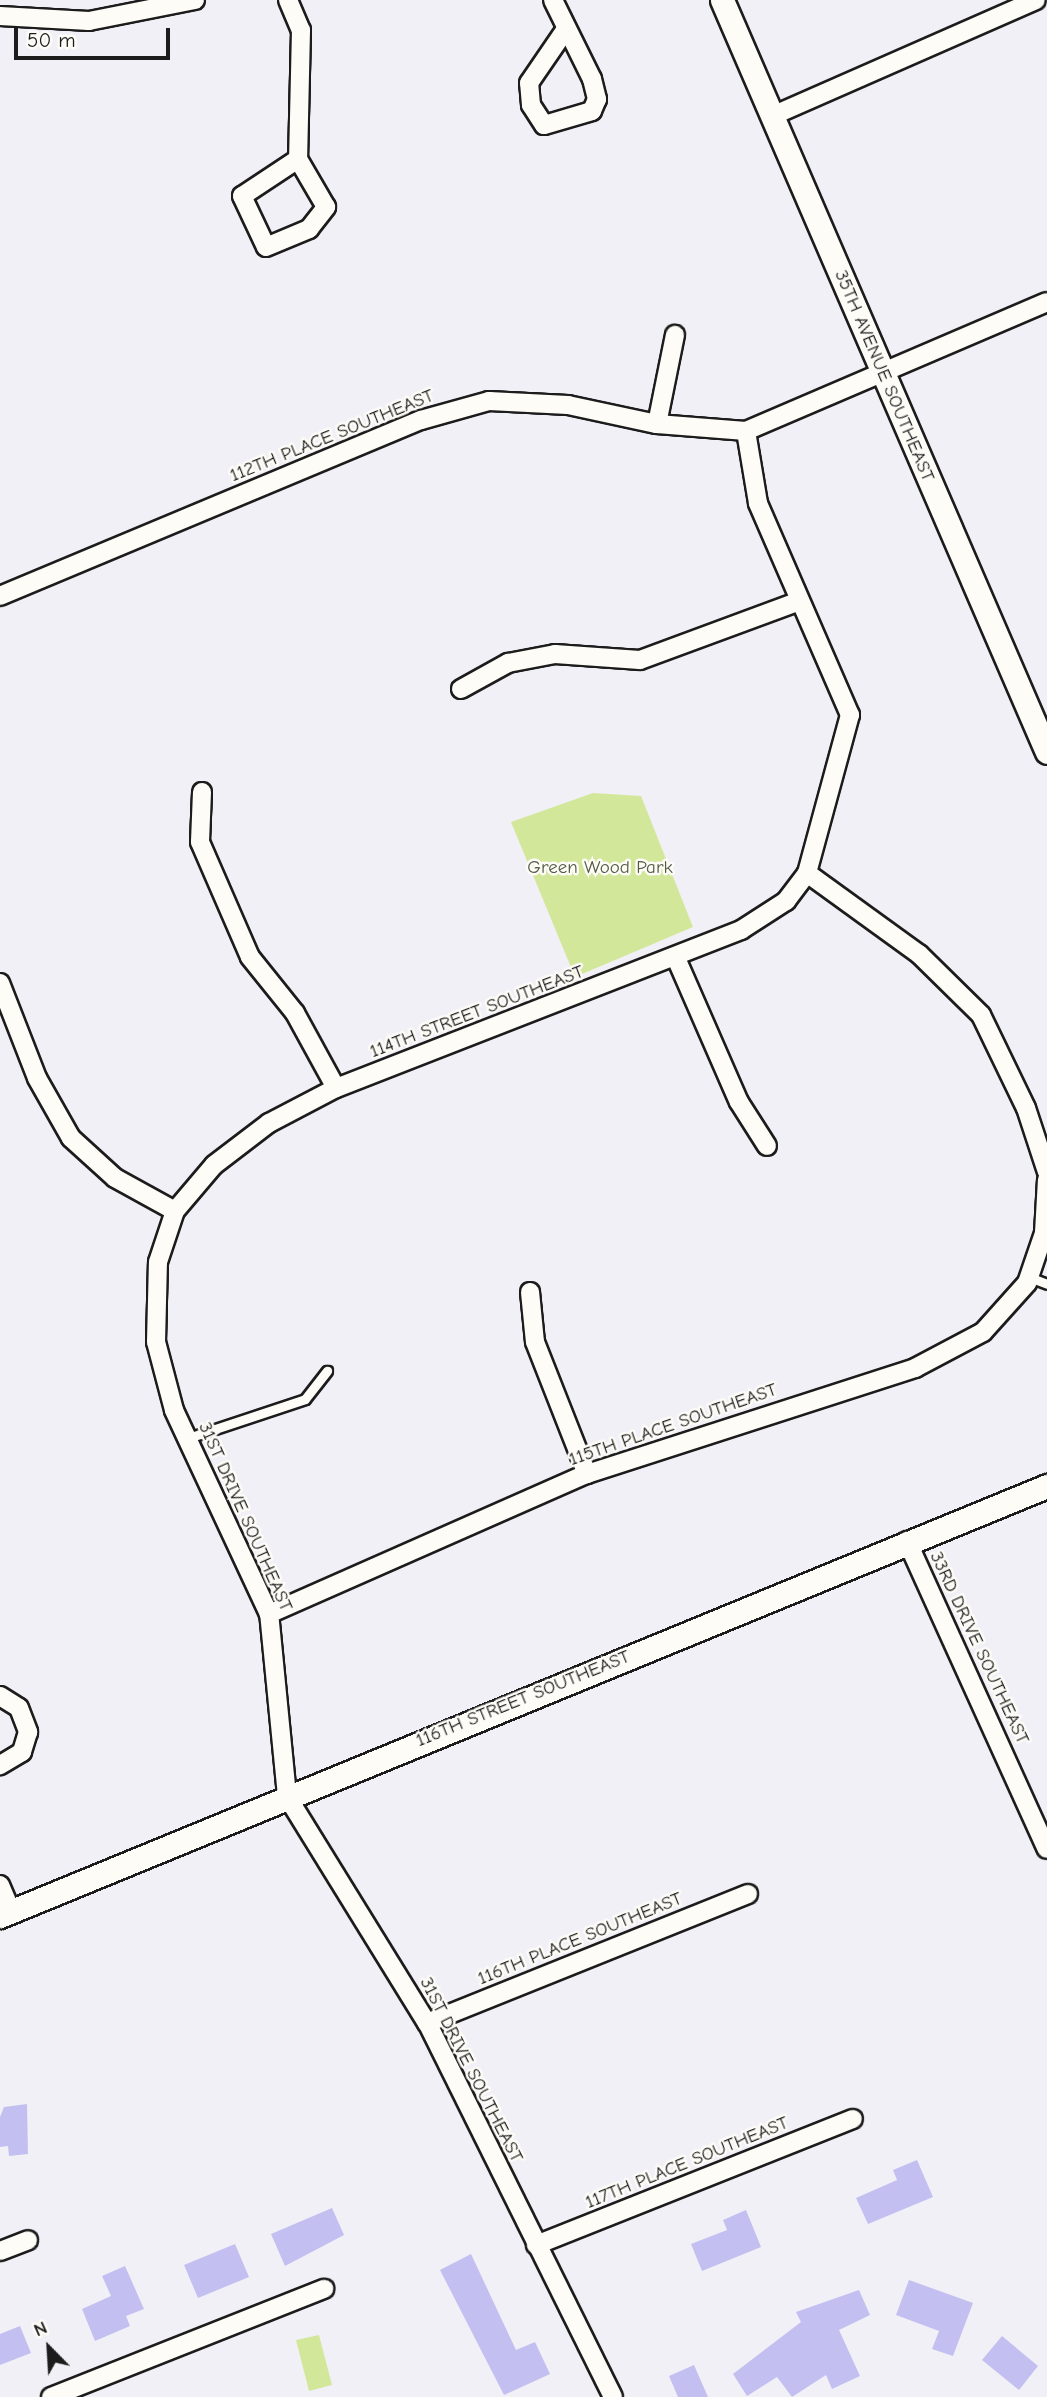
<!DOCTYPE html>
<html>
<head>
<meta charset="utf-8">
<style>
	body { margin:0 }
	#map { position:relative; width:1047px; height:2397px; overflow:hidden; background:#f1f0f6; font-family:"Comic Neue",sans-serif }
	div>[style] { position:absolute }
	[style*='--x'] { left:calc(var(--x)*1px); top:calc(var(--y)*1px); width:calc(var(--w)*1px); rotate:calc(var(--a)*1deg) }
	.green>* { inset:0; background:#d3e79b }
	.building>* { inset:0; background:#c3bff1 }
	.roads { filter:drop-shadow(2px 0 #1c1c1c) drop-shadow(-2px 0 #1c1c1c) drop-shadow(0 2px #1c1c1c) drop-shadow(0 -2px #1c1c1c) }
	.lane>* { height:9px; margin:-4.5px; padding:0 4.5px; transform-origin:4.5px; border-radius:4.5px; background:#fdfcf7 }
	.street>* { height:18px; margin:-9px; padding:0 9px; transform-origin:9px; border-radius:9px; background:#fdfcf7 }
	.secondary>* { height:23px; margin:-11.5px; padding:0 11.5px; transform-origin:11.5px; border-radius:11.5px; background:#fdfcf7 }
	span { translate:-50% -50%; white-space:nowrap; text-align:center; line-height:1.15; -webkit-text-stroke:5px #fdfcf7; paint-order:stroke }
	.street-label { font-size:19px; color:#1c1c1c }
	.park-label { font-size:19px; color:#535942 }
	.north { position:absolute; left:14px; top:2313px; width:70px; height:70px; -webkit-text-stroke:5px #fdfcf7; paint-order:stroke; rotate:336deg; font-size:19px; font-weight:700; line-height:28px; text-align:center; color:#1c1c1c }
	.north::after { content:''; display:block; margin:auto; width:24px; height:32px; background:#1c1c1c; clip-path:polygon(50% 0,100% 100%,50% 72%,0 100%) }
	.scale { position:absolute; left:14px; top:28px; width:156px; height:32px; box-sizing:border-box; border:4px solid #1c1c1c; border-top:0; padding-left:9px; font-size:21px; line-height:24px; white-space:nowrap; color:#1c1c1c; -webkit-text-stroke:5px #fdfcf7; paint-order:stroke }
</style>
</head>
<body>
<div id="map">
	<div class="green">
		<i style="clip-path:polygon(593px 793px,641px 796px,693px 927px,575px 977px,511px 822px)"></i>
		<i style="clip-path:polygon(319px 2335px,332px 2385px,309px 2391px,296px 2340px)"></i>
	</div>
	<div class="building">
		<i style="clip-path:polygon(27px 2104px,28px 2154px,9px 2156px,8px 2146px,0 2147px,0 2117px,4px 2107px)"></i>
		<i style="clip-path:polygon(917px 2160px,933px 2197px,868px 2224px,856px 2198px,897px 2180px,893px 2170px)"></i>
		<i style="clip-path:polygon(332px 2208px,344px 2235px,285px 2266px,271px 2234px)"></i>
		<i style="clip-path:polygon(746px 2210px,761px 2247px,702px 2271px,691px 2244px,727px 2230px,723px 2220px)"></i>
		<i style="clip-path:polygon(235px 2244px,249px 2277px,198px 2298px,184px 2265px)"></i>
		<i style="clip-path:polygon(471px 2254px,516px 2350px,535px 2342px,550px 2374px,504px 2395px,440px 2270px)"></i>
		<i style="clip-path:polygon(125px 2266px,144px 2309px,126px 2316px,130px 2326px,95px 2341px,82px 2309px,111px 2296px,102px 2276px)"></i>
		<i style="clip-path:polygon(909px 2280px,973px 2303px,953px 2356px,932px 2349px,939px 2331px,896px 2315px)"></i>
		<i style="clip-path:polygon(859px 2290px,870px 2315px,839px 2330px,860px 2376px,832px 2389px,826px 2375px,792px 2397px,777px 2377px,747px 2396px,733px 2374px,801px 2322px,796px 2312px)"></i>
		<i style="clip-path:polygon(20px 2326px,31px 2353px,0 2365px,0 2334px)"></i>
		<i style="clip-path:polygon(1002px 2336px,1038px 2366px,1019px 2390px,982px 2360px)"></i>
		<i style="clip-path:polygon(694px 2365px,708px 2397px,678px 2397px,669px 2376px)"></i>
	</div>
	<div class="roads">
		<div class="lane">
			<i style="--x:1029;--y:1277;--w:19;--a:21"></i>
			<i style="--x:188;--y:1438;--w:123;--a:-18.4"></i>
			<i style="--x:305;--y:1399;--w:36;--a:-52"></i>
		</div>
		<div class="street">
			<i style="--x:288;--y:0;--w:33;--a:67"></i>
			<i style="--x:301;--y:30;--w:129;--a:91.3"></i>
			<i style="--x:298;--y:159;--w:67;--a:146.5"></i>
			<i style="--x:242;--y:196;--w:56;--a:64.8"></i>
			<i style="--x:266;--y:247;--w:47;--a:-22.7"></i>
			<i style="--x:309;--y:229;--w:28;--a:-52"></i>
			<i style="--x:326;--y:207;--w:56;--a:-120.3"></i>
			<i style="--x:553;--y:0;--w:88;--a:63.7"></i>
			<i style="--x:592;--y:79;--w:21;--a:76"></i>
			<i style="--x:597;--y:99;--w:13;--a:113"></i>
			<i style="--x:592;--y:111;--w:50;--a:163.7"></i>
			<i style="--x:544;--y:125;--w:24;--a:-123"></i>
			<i style="--x:531;--y:105;--w:22;--a:-95"></i>
			<i style="--x:529;--y:83;--w:65;--a:-55.6"></i>
			<i style="--x:0;--y:16;--w:89;--a:3.2"></i>
			<i style="--x:89;--y:21;--w:108;--a:-11.2"></i>
			<i style="--x:772;--y:116;--w:288;--a:-23.7"></i>
			<i style="--x:657;--y:424;--w:91;--a:-78.6"></i>
			<i style="--x:0;--y:596;--w:456;--a:-22.7"></i>
			<i style="--x:421;--y:420;--w:71;--a:-15.6"></i>
			<i style="--x:489;--y:401;--w:79;--a:2.9"></i>
			<i style="--x:568;--y:405;--w:91;--a:12.1"></i>
			<i style="--x:657;--y:424;--w:89;--a:4.5"></i>
			<i style="--x:746;--y:431;--w:327;--a:-23.2"></i>
			<i style="--x:461;--y:689;--w:54;--a:-29"></i>
			<i style="--x:508;--y:663;--w:48;--a:-10.8"></i>
			<i style="--x:555;--y:654;--w:85;--a:4"></i>
			<i style="--x:640;--y:660;--w:167;--a:-20.3"></i>
			<i style="--x:202;--y:792;--w:50;--a:92.3"></i>
			<i style="--x:200;--y:842;--w:125;--a:66.5"></i>
			<i style="--x:250;--y:957;--w:72;--a:51.2"></i>
			<i style="--x:295;--y:1013;--w:85;--a:61.3"></i>
			<i style="--x:807;--y:873;--w:138;--a:35.9"></i>
			<i style="--x:919;--y:954;--w:87;--a:44.5"></i>
			<i style="--x:981;--y:1015;--w:103;--a:64.2"></i>
			<i style="--x:1026;--y:1108;--w:67;--a:71.8"></i>
			<i style="--x:676;--y:958;--w:157;--a:66.4"></i>
			<i style="--x:739;--y:1102;--w:52;--a:57.5"></i>
			<i style="--x:0;--y:983;--w:102;--a:68.7"></i>
			<i style="--x:37;--y:1078;--w:69;--a:60.5"></i>
			<i style="--x:71;--y:1138;--w:59;--a:42.3"></i>
			<i style="--x:115;--y:1178;--w:68;--a:28.8"></i>
			<i style="--x:530;--y:1292;--w:50;--a:84.3"></i>
			<i style="--x:535;--y:1342;--w:142;--a:68.5"></i>
			<i style="--x:907;--y:1541;--w:338;--a:65.6"></i>
			<i style="--x:269;--y:1614;--w:347;--a:-23.8"></i>
			<i style="--x:587;--y:1474;--w:345;--a:-17.9"></i>
			<i style="--x:915;--y:1368;--w:77;--a:-27.9"></i>
			<i style="--x:983;--y:1332;--w:66;--a:-48.1"></i>
			<i style="--x:1027;--y:1283;--w:53;--a:-71.2"></i>
			<i style="--x:1044;--y:1233;--w:53;--a:-86.8"></i>
			<i style="--x:0;--y:1696;--w:22;--a:32"></i>
			<i style="--x:19;--y:1708;--w:26;--a:69"></i>
			<i style="--x:28;--y:1732;--w:21;--a:107"></i>
			<i style="--x:22;--y:1752;--w:26;--a:149"></i>
			<i style="--x:0;--y:1885;--w:28;--a:67"></i>
			<i style="--x:427;--y:2023;--w:346;--a:-21.9"></i>
			<i style="--x:536;--y:2245;--w:341;--a:-21.7"></i>
			<i style="--x:0;--y:2251;--w:30;--a:-21"></i>
			<i style="--x:51;--y:2397;--w:294;--a:-21.6"></i>
			<i style="--x:613;--y:2397;--w:418;--a:-116.4"></i>
			<i style="--x:427;--y:2023;--w:267;--a:-121.7"></i>
			<i style="--x:287;--y:1796;--w:183;--a:-95.6"></i>
			<i style="--x:269;--y:1614;--w:225;--a:-115"></i>
			<i style="--x:174;--y:1410;--w:70;--a:-104.8"></i>
			<i style="--x:156;--y:1342;--w:80;--a:-88.6"></i>
			<i style="--x:158;--y:1262;--w:54;--a:-71.6"></i>
			<i style="--x:175;--y:1211;--w:60;--a:-49.7"></i>
			<i style="--x:214;--y:1165;--w:69;--a:-37.4"></i>
			<i style="--x:269;--y:1123;--w:76;--a:-27.6"></i>
			<i style="--x:336;--y:1088;--w:435;--a:-21.3"></i>
			<i style="--x:741;--y:930;--w:54;--a:-32.8"></i>
			<i style="--x:786;--y:901;--w:35;--a:-53"></i>
			<i style="--x:807;--y:873;--w:164;--a:-74.8"></i>
			<i style="--x:850;--y:715;--w:231;--a:-113.5"></i>
			<i style="--x:758;--y:503;--w:73;--a:-99.5"></i>
		</div>
		<div class="secondary">
			<i style="--x:722;--y:0;--w:819;--a:66.63"></i>
			<i style="--x:0;--y:1916;--w:1132;--a:-22.33"></i>
		</div>
	</div>
	<div class="street-label">
		<span style="left:884px;top:376px;rotate:67deg">35TH AVENUE SOUTHEAST</span>
		<span style="left:332px;top:436px;rotate:-22deg">112TH PLACE SOUTHEAST</span>
		<span style="left:477px;top:1012px;rotate:-21deg">114TH STREET SOUTHEAST</span>
		<span style="left:673px;top:1425px;rotate:-19deg">115TH PLACE SOUTHEAST</span>
		<span style="left:245px;top:1517px;rotate:66deg">31ST DRIVE SOUTHEAST</span>
		<span style="left:979px;top:1648px;rotate:65deg">33RD DRIVE SOUTHEAST</span>
		<span style="left:523px;top:1699px;rotate:-22deg">116TH STREET SOUTHEAST</span>
		<span style="left:580px;top:1939px;rotate:-22deg">116TH PLACE SOUTHEAST</span>
		<span style="left:471px;top:2070px;rotate:63deg">31ST DRIVE SOUTHEAST</span>
		<span style="left:687px;top:2163px;rotate:-22deg">117TH PLACE SOUTHEAST</span>
	</div>
	<div class="park-label">
		<span style="left:600px;top:868px">Green Wood Park</span>
	</div>
	<div class="north">N</div>
	<div class="scale">50 m</div>
</div>
</body>
</html>
